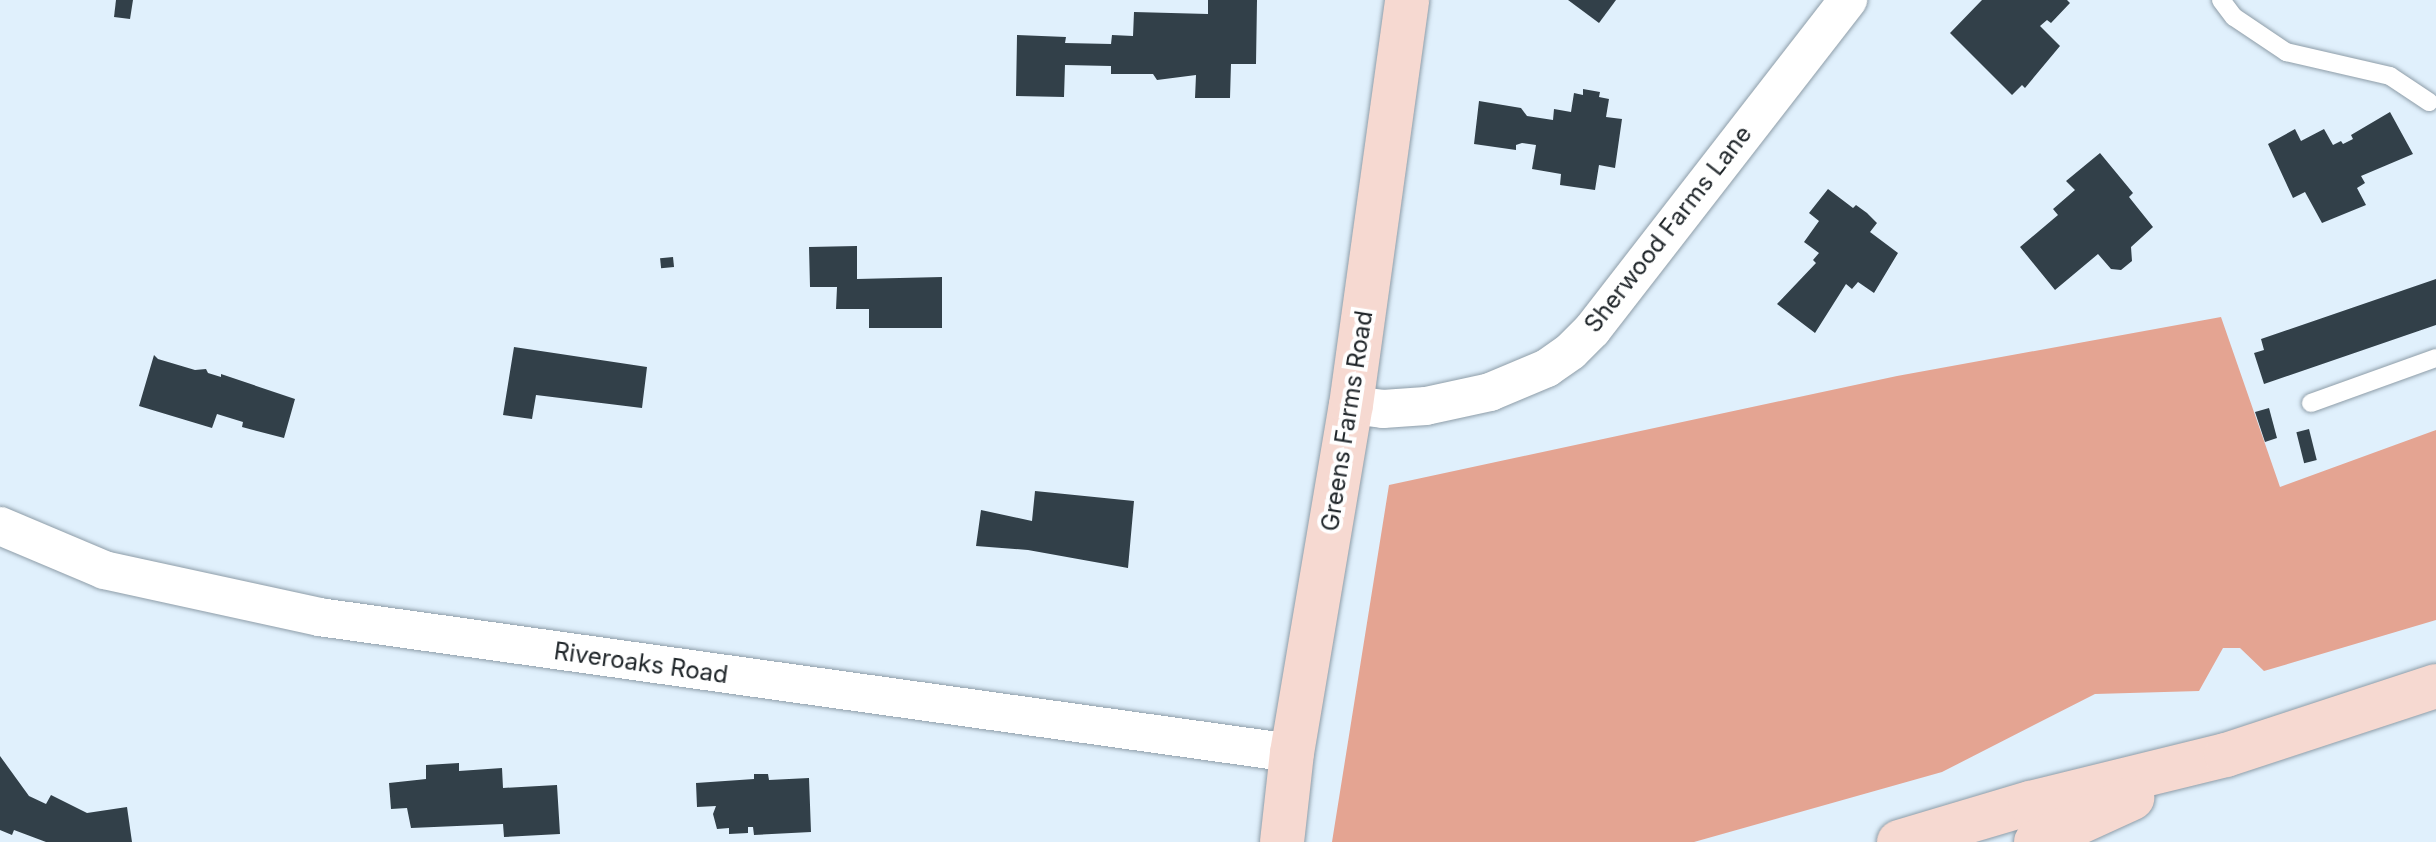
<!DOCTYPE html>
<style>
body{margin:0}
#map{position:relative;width:2436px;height:842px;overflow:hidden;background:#e0f0fc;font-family:Inter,sans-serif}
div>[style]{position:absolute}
.forest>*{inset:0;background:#e4a492}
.building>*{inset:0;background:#324049;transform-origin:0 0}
.roads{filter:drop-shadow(0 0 2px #8e9da8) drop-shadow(0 0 2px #8e9da8)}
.lane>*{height:18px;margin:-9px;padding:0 9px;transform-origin:9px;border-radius:9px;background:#fff}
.street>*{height:38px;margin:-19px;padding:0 19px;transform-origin:19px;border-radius:19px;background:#fff}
.secondary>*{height:44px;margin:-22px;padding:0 22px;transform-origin:22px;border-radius:22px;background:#f6d9d1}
span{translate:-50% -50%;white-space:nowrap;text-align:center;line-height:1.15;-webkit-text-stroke:8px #fff;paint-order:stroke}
.street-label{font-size:24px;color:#20262a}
</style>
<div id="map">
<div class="forest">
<div style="clip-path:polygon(2221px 317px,2280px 487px,2436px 430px,2436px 620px,2264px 671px,2240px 648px,2223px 648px,2199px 691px,2095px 694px,1942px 772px,1694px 842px,1332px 842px,1389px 485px,1897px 376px)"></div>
</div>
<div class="building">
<div style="clip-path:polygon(116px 0,133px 0,130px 19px,114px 17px)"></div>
<div style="clip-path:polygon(1208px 0,1257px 0,1256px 64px,1231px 64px,1230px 98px,1195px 98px,1196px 75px,1157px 80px,1153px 74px,1111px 74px,1111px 66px,1065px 65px,1064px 97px,1016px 96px,1017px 35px,1066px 37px,1065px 43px,1111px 44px,1112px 35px,1133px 36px,1134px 12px,1208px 14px)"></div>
<div style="clip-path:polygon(1568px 0,1616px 0,1599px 23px)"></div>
<div style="clip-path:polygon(1982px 0,2067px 0,2070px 3px,2051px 23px,2047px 20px,2040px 26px,2060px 46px,2025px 88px,2022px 85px,2012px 95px,1950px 33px)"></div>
<div style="clip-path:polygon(1583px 89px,1600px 92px,1599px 97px,1609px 99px,1606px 117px,1622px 119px,1615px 168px,1599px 165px,1595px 190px,1560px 185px,1561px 174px,1532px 169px,1536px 145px,1522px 143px,1516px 145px,1516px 150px,1474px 144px,1479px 101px,1521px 108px,1527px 116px,1553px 120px,1554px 109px,1571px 112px,1574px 93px,1583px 95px)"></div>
<div style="clip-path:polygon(2390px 112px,2413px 154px,2361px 176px,2365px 183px,2357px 188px,2366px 205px,2322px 223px,2305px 192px,2293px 198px,2268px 144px,2295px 129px,2301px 141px,2324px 129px,2333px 145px,2341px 141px,2343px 144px,2353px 139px,2351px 135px)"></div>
<div style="clip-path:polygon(2100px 153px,2133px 193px,2129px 197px,2153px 227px,2131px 247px,2132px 261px,2121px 270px,2111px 269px,2098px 254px,2055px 290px,2020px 247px,2058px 215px,2053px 209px,2075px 190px,2066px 181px)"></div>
<div style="clip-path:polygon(1828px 189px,1853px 208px,1856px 205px,1867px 213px,1877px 223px,1870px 232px,1898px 253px,1874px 293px,1858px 282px,1852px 289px,1846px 284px,1815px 333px,1777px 304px,1816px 263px,1813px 260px,1819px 253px,1804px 242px,1819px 221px,1809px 213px)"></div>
<div style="clip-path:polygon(857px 246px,857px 279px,942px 277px,942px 328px,869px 328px,869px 309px,836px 309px,837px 287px,810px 287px,809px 247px)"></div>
<div style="left:673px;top:257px;width:10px;height:13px;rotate:84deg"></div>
<div style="clip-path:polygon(2436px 279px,2436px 325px,2264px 384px,2254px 353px,2264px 350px,2261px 339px)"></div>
<div style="clip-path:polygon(514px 347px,647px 367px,642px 408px,536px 395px,532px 419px,503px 415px)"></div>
<div style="clip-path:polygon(154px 355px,158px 359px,195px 370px,206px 369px,208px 373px,221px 377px,221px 374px,295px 399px,284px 438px,242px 427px,243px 422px,217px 414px,212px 428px,139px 406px)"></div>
<div style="clip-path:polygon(2269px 408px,2277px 438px,2265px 442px,2255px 412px)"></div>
<div style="left:2309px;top:429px;width:32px;height:13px;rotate:76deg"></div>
<div style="clip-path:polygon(1035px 491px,1134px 501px,1128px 568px,1028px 550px,976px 546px,981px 510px,1032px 521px)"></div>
<div style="clip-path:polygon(0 756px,29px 796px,46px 804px,51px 795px,87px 813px,127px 807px,132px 842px,46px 842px,14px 830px,12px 835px,0 830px)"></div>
<div style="clip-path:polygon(459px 763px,459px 771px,502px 768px,503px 788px,557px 785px,560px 834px,504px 837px,503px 824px,411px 828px,407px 808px,391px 809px,389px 783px,426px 779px,426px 765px)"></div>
<div style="clip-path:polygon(754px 774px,768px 774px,769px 780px,809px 778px,811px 832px,754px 835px,753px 827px,748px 827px,748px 833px,729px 834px,729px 828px,717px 829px,713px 814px,716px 806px,697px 807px,696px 783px,754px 779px)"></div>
</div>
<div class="roads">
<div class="lane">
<div style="left:2221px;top:0;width:21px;rotate:53deg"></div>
<div style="left:2234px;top:17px;width:63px;rotate:33.9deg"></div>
<div style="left:2286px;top:52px;width:107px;rotate:13deg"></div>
<div style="left:2390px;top:76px;width:47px;rotate:33.7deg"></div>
<div style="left:2311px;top:403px;width:133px;rotate:-19.8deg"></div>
</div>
<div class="street">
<div style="left:1351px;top:405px;width:32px;rotate:7deg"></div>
<div style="left:1383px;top:409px;width:43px;rotate:-4deg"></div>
<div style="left:1426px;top:406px;width:66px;rotate:-12.3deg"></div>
<div style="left:1490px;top:392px;width:62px;rotate:-22.8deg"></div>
<div style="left:1547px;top:368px;width:29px;rotate:-35deg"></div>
<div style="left:1571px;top:351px;width:30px;rotate:-45deg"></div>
<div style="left:1592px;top:330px;width:418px;rotate:-52.2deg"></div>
<div style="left:0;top:526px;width:113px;rotate:22.9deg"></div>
<div style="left:104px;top:570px;width:220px;rotate:12.3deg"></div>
<div style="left:319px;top:617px;width:982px;rotate:7.96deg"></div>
</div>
<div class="secondary">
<div style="left:1282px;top:842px;width:90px;rotate:-83.6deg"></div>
<div style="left:1292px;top:753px;width:353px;rotate:-80.4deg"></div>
<div style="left:1351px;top:405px;width:409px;rotate:-82.1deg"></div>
<div style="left:1899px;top:842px;width:137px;rotate:-16.6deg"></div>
<div style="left:2030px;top:803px;width:202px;rotate:-13.8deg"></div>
<div style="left:2226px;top:755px;width:221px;rotate:-18.2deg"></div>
<div style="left:2036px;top:842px;width:106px;rotate:-24.6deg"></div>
</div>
</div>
<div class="street-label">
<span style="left:1668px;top:229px;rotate:-52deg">Sherwood Farms Lane</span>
<span style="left:1347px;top:421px;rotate:-81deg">Greens Farms Road</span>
<span style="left:641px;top:663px;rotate:8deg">Riveroaks Road</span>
</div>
</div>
